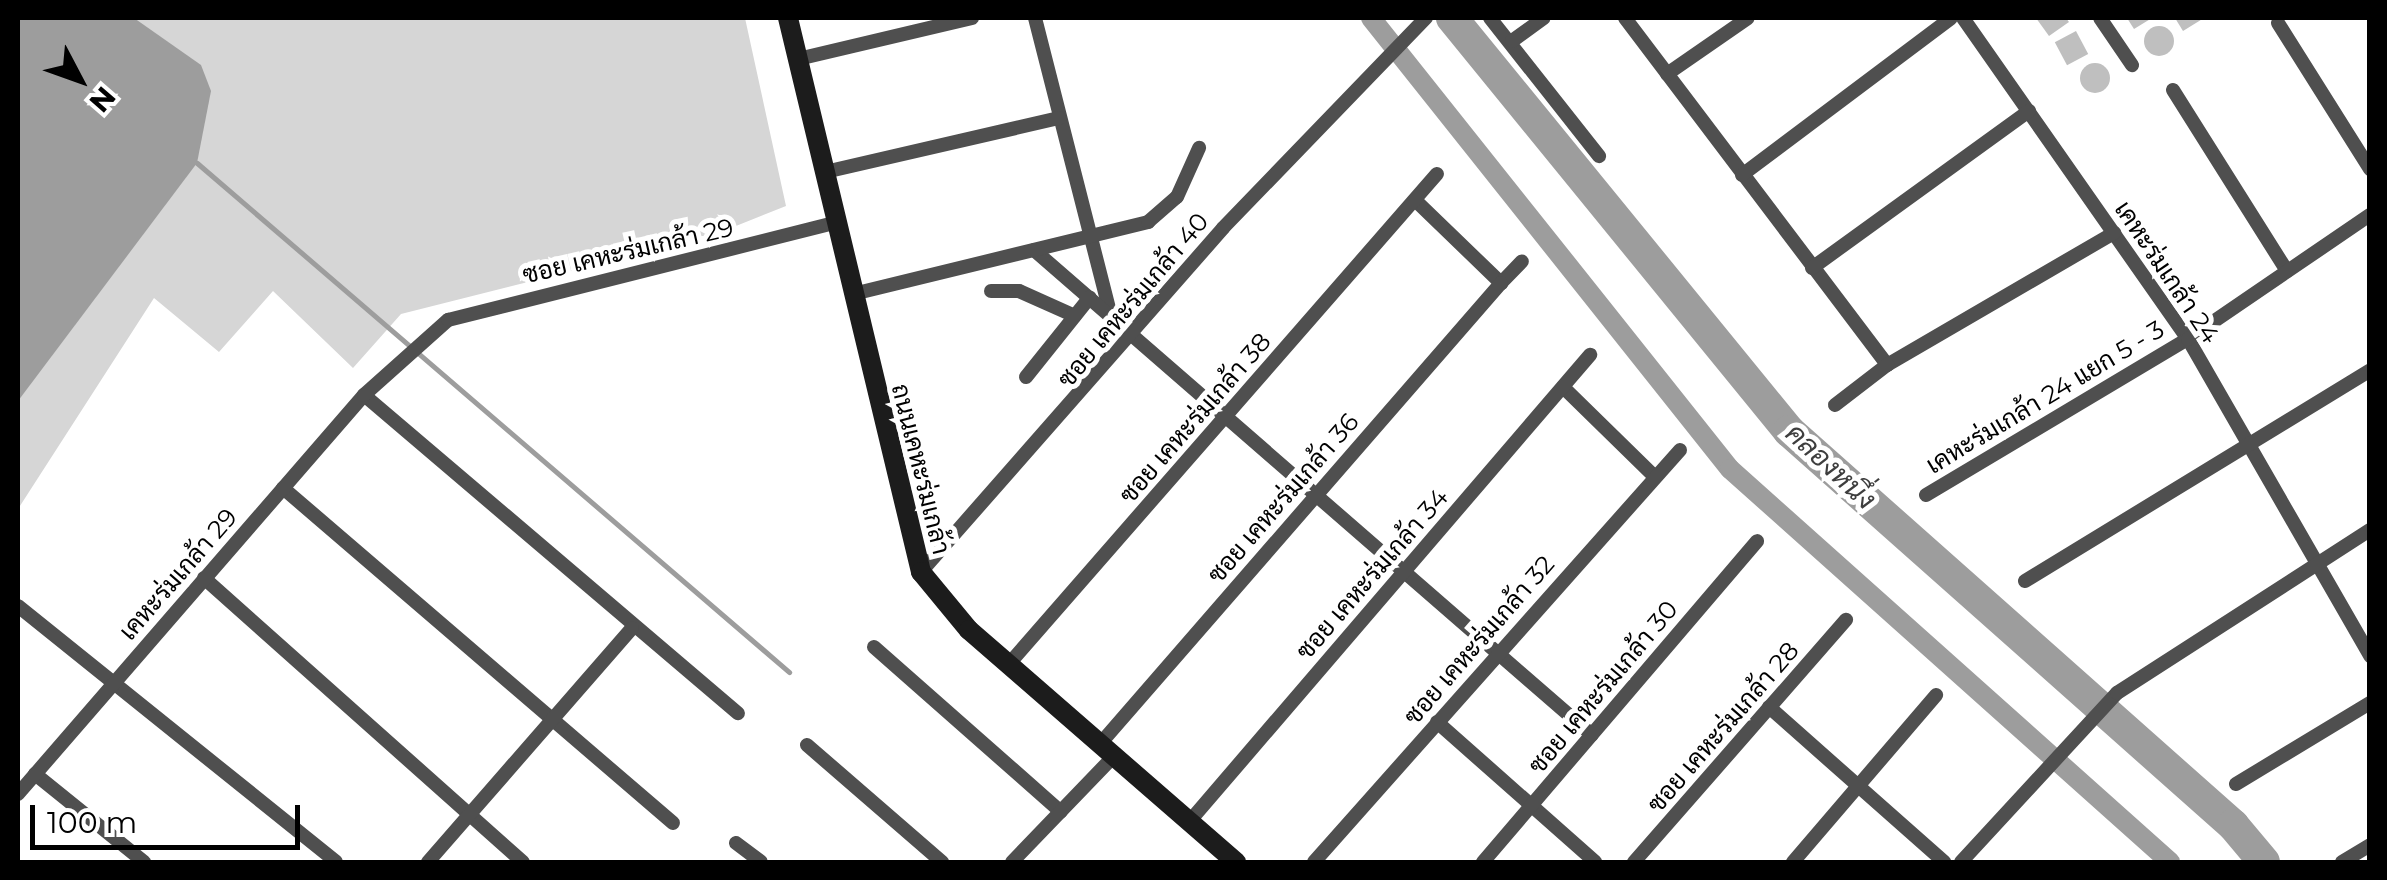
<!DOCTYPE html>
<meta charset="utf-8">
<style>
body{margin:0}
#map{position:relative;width:2387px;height:880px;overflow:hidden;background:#fff;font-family:Montserrat,Sarabun,sans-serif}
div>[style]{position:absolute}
.green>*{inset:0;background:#d6d6d6}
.water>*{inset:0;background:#9d9d9d}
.stream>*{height:5px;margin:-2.5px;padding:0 2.5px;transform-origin:2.5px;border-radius:2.5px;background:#9d9d9d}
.canal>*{height:20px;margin:-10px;padding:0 10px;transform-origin:10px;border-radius:10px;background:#9d9d9d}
.river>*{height:32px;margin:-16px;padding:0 16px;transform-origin:16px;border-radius:16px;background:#9d9d9d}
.building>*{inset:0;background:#bfbfbf;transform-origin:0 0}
.round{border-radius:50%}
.street>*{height:14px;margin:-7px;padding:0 7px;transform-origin:7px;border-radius:7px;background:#4f4f4f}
.secondary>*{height:20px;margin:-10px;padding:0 10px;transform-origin:10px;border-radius:10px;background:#1c1c1c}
span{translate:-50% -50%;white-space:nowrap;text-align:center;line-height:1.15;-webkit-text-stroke:10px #fff;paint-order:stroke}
.street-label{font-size:25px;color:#000}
.water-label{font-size:28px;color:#3e3e3e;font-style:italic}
.frame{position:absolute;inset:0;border:20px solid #000;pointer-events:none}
.north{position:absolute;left:30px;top:30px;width:100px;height:100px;-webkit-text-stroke:8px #fff;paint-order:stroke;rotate:131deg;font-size:28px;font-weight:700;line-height:40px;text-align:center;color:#000}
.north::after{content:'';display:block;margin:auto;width:35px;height:45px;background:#000;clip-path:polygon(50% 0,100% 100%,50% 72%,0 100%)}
.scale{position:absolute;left:30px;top:805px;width:270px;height:45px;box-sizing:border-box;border:5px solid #000;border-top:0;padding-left:12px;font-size:30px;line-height:35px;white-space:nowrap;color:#000;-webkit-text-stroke:8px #fff;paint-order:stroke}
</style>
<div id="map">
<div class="green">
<div style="clip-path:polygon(18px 18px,745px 18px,786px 206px,711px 236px,401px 314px,353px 368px,273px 291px,219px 352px,154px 298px,18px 509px)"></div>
</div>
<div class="water">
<div style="clip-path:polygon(18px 18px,134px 18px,201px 65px,211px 91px,197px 163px,18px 401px)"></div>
</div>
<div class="stream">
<div style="left:197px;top:163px;width:781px;rotate:40.69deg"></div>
</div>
<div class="canal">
<div style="left:1371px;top:18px;width:576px;rotate:51.48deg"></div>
<div style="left:1730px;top:469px;width:590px;rotate:41.77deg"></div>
</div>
<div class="river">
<div style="left:1452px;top:18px;width:533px;rotate:50.79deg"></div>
<div style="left:1789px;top:431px;width:594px;rotate:41.59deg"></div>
<div style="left:2233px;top:825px;width:48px;rotate:50deg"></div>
</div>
<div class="building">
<div style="clip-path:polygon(2036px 18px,2066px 18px,2069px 22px,2049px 36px)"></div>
<div style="clip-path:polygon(2127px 18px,2152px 18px,2134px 29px)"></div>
<div style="clip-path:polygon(2175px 18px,2204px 18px,2183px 31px)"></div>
<div class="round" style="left:2144px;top:26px;width:30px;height:30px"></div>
<div style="left:2076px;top:31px;width:26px;height:24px;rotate:62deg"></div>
<div class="round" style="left:2080px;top:63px;width:30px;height:30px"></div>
</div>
<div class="street">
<div style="left:1035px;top:18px;width:303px;rotate:75.7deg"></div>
<div style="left:1490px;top:18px;width:176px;rotate:51.7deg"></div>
<div style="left:1625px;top:18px;width:435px;rotate:52.9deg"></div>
<div style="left:1963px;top:18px;width:392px;rotate:55deg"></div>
<div style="left:2188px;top:339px;width:366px;rotate:60.1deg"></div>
<div style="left:2100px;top:18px;width:57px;rotate:55.8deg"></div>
<div style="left:2278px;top:23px;width:173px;rotate:57.8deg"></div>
<div style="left:1512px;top:41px;width:39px;rotate:-36deg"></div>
<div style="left:798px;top:59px;width:179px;rotate:-13.3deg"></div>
<div style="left:1667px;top:74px;width:98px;rotate:-34.7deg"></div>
<div style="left:2173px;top:90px;width:214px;rotate:57.8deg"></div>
<div style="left:825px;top:172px;width:240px;rotate:-13deg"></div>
<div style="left:1742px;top:175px;width:261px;rotate:-36.9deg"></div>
<div style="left:1415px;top:200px;width:120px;rotate:44deg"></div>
<div style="left:1501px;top:283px;width:30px;rotate:-46deg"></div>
<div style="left:1034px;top:250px;width:739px;rotate:41deg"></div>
<div style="left:1812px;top:268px;width:268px;rotate:-35.9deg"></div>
<div style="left:991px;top:291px;width:28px"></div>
<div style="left:1019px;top:291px;width:61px;rotate:24.1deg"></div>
<div style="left:853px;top:294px;width:304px;rotate:-13.7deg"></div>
<div style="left:1148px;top:222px;width:38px;rotate:-41deg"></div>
<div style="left:1177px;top:197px;width:54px;rotate:-65.8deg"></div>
<div style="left:1887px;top:365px;width:263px;rotate:-30.2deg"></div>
<div style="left:1026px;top:377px;width:102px;rotate:-51.3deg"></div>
<div style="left:1563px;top:387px;width:127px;rotate:44.4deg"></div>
<div style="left:364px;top:395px;width:491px;rotate:40.4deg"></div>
<div style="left:1835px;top:405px;width:66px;rotate:-37.6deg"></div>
<div style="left:283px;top:488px;width:514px;rotate:40.66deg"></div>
<div style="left:1926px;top:495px;width:305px;rotate:-30.8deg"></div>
<div style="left:2188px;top:339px;width:220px;rotate:-34.3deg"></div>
<div style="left:921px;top:572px;width:458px;rotate:-48.7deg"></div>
<div style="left:1223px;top:228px;width:292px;rotate:-46deg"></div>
<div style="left:204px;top:578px;width:427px;rotate:41.7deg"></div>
<div style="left:2025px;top:581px;width:404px;rotate:-31.4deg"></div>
<div style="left:18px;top:606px;width:408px;rotate:38.8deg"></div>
<div style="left:874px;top:647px;width:249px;rotate:41.4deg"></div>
<div style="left:1008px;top:665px;width:652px;rotate:-48.86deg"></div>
<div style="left:1769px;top:707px;width:234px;rotate:41.5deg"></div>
<div style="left:1437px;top:722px;width:211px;rotate:41.5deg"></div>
<div style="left:1100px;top:744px;width:611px;rotate:-48.98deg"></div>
<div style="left:807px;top:745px;width:179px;rotate:40.9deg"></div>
<div style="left:35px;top:774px;width:140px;rotate:38.9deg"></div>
<div style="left:2236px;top:784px;width:157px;rotate:-31.2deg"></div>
<div style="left:18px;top:794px;width:528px;rotate:-49.07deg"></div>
<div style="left:364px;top:395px;width:113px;rotate:-41.8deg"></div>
<div style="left:448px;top:320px;width:401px;rotate:-14.1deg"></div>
<div style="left:1189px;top:822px;width:616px;rotate:-49.35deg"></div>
<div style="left:736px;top:843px;width:31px;rotate:37deg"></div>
<div style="left:428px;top:862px;width:310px;rotate:-48.9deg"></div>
<div style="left:1012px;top:862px;width:146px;rotate:-46.1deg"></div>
<div style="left:1314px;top:862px;width:551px;rotate:-48.38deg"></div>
<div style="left:1483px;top:862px;width:422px;rotate:-49.5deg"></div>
<div style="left:1634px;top:862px;width:322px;rotate:-48.8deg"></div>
<div style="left:1793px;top:862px;width:220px;rotate:-49.4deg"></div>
<div style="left:1961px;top:862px;width:230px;rotate:-47.3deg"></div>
<div style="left:2117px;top:693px;width:301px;rotate:-32.8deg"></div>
<div style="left:2342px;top:862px;width:33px;rotate:-31deg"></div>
</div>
<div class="secondary">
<div style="left:788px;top:18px;width:570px;rotate:76.5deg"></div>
<div style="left:921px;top:572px;width:75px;rotate:50.4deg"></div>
<div style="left:969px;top:630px;width:354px;rotate:41deg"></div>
</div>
<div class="street-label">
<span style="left:628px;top:251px;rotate:-13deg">ซอย เคหะร่มเกล้า 29</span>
<span style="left:2167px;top:272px;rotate:56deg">เคหะร่มเกล้า 24</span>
<span style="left:1133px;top:300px;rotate:-50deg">ซอย เคหะร่มเกล้า 40</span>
<span style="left:2045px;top:397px;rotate:-31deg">เคหะร่มเกล้า 24 แยก 5 - 3</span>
<span style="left:1195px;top:418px;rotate:-49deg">ซอย เคหะร่มเกล้า 38</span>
<span style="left:921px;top:469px;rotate:76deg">ถนนเคหะร่มเกล้า</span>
<span style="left:1283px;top:498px;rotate:-49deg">ซอย เคหะร่มเกล้า 36</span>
<span style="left:178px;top:574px;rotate:-49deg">เคหะร่มเกล้า 29</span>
<span style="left:1372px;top:574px;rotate:-49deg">ซอย เคหะร่มเกล้า 34</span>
<span style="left:1479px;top:640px;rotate:-49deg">ซอย เคหะร่มเกล้า 32</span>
<span style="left:1603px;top:687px;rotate:-50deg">ซอย เคหะร่มเกล้า 30</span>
<span style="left:1723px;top:727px;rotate:-49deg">ซอย เคหะร่มเกล้า 28</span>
</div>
<div class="water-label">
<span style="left:1831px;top:466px;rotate:43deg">คลองหนึ่ง</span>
</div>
<div class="frame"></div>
<div class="north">N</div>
<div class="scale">100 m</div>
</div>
